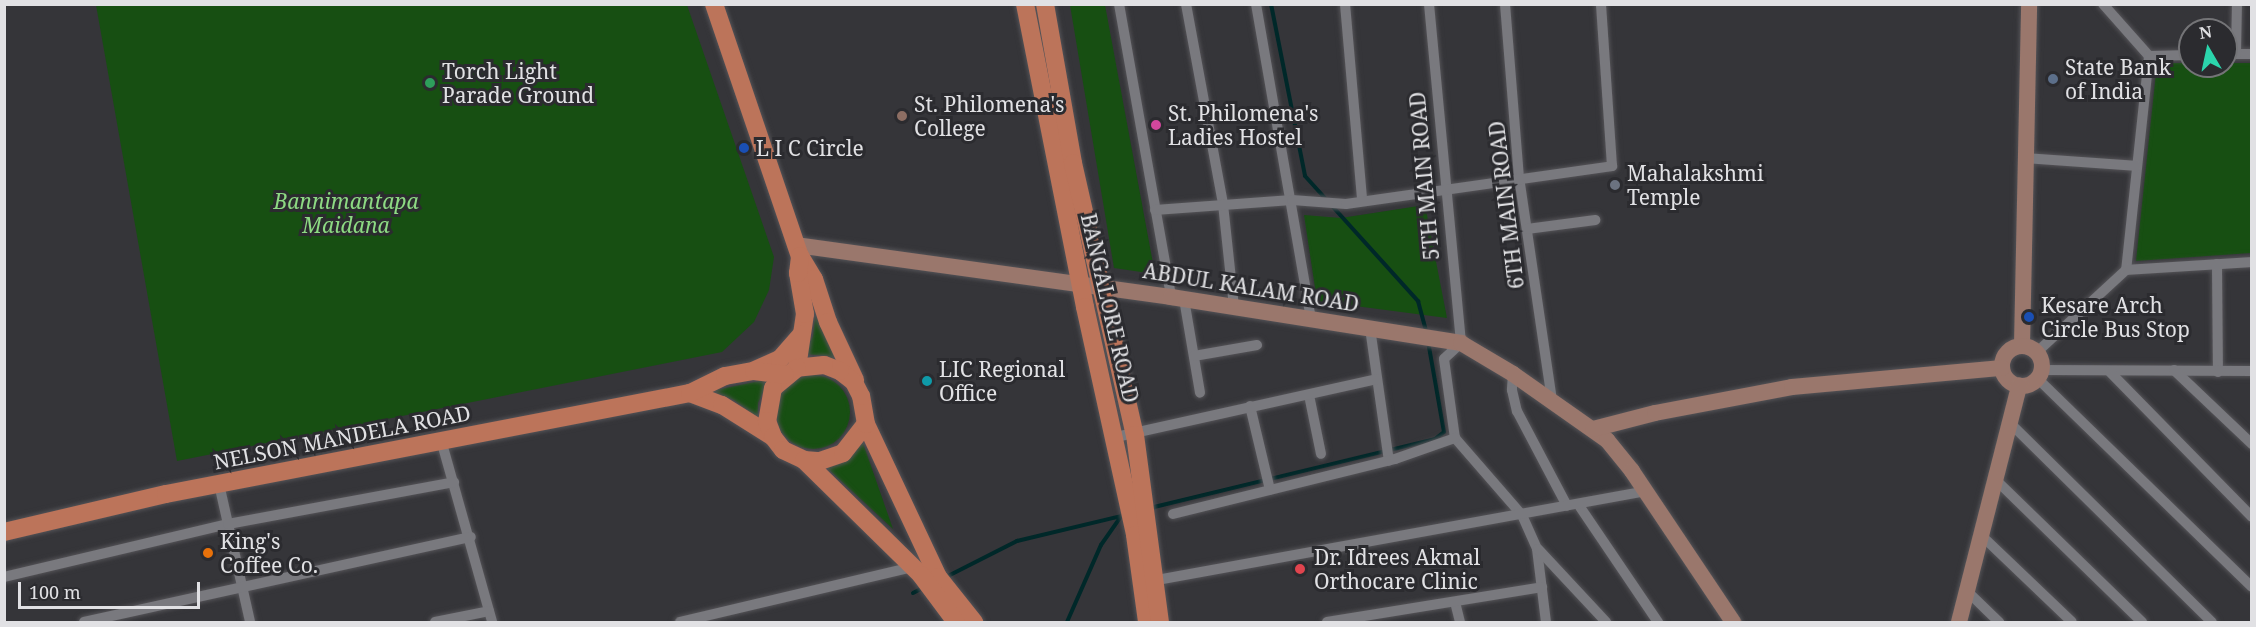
<!DOCTYPE html>
<style>
body{margin:0}
#map{position:relative;width:2256px;height:627px;overflow:hidden;background:#353539;font-family:"Noto Serif",serif}
div>[style]{position:absolute}
.green>*{inset:0;background:#174f12}
.round{border-radius:50%}
.stream>*{height:4px;margin:-2px;padding:0 2px;transform-origin:2px;border-radius:2px;background:#002829}
.roads{filter:drop-shadow(0 0 2px #545357) drop-shadow(0 0 2px #545357)}
.street>*{height:10px;margin:-5px;padding:0 5px;transform-origin:5px;border-radius:5px;background:#79797e}
.secondary>*{height:16px;margin:-8px;padding:0 8px;transform-origin:8px;border-radius:8px;background:#9a776c}
.secondary>.ring{margin:-8px;padding:0;box-sizing:content-box;background:none;border:16px solid #9a776c;border-radius:50%}
.primary>*{height:18px;margin:-9px;padding:0 9px;transform-origin:9px;border-radius:9px;background:#bc745a}
.dots>*{width:16px;height:16px;translate:-50% -50%;box-sizing:border-box;border:3px solid #2b2b2f;border-radius:50%}
span{translate:-50% -50%;white-space:nowrap;text-align:center;line-height:1.15;-webkit-text-stroke:6px #2b2b2f;paint-order:stroke}
.poi-label{font-size:21px;color:#e1e1e4}
.left{translate:0 -50%;text-align:left}
.street-label{font-size:21px;color:#e1e1e4}
.park-label{font-size:21px;color:#8dda83;font-style:italic}
.frame{position:absolute;inset:0;border:6px solid #e1e1e4;pointer-events:none}
.north{position:absolute;left:2178px;top:18px;width:60px;height:60px;box-sizing:border-box;background:#2b2b2f;border:2px solid #747477;border-radius:50%;rotate:351deg;font-size:16px;font-weight:700;line-height:24px;text-align:center;color:#e1e1e4}
.north::after{content:'';display:block;margin:auto;width:21px;height:27px;background:#2bd5ac;clip-path:polygon(50% 0,100% 100%,50% 72%,0 100%)}
.scale{position:absolute;left:18px;top:582px;width:182px;height:27px;box-sizing:border-box;border:3px solid #e1e1e4;border-top:0;padding-left:8px;font-size:18px;line-height:21px;white-space:nowrap;color:#e1e1e4;-webkit-text-stroke:4px #2b2b2f;paint-order:stroke}
</style>
<div id="map">
<div class="green">
<div style="clip-path:polygon(96px 5px,687px 5px,774px 257px,769px 290px,754px 322px,722px 352px,177px 461px)"></div>
<div style="clip-path:polygon(1070px 5px,1105px 5px,1155px 274px,1114px 268px)"></div>
<div style="clip-path:polygon(2157px 63px,2251px 63px,2251px 253px,2136px 261px)"></div>
<div style="clip-path:polygon(1425px 205px,1447px 318px,1317px 301px,1304px 215px,1341px 218px)"></div>
<div style="clip-path:polygon(815px 315px,828px 339px,839px 363px,828px 356px,804px 354px,813px 336px)"></div>
<div class="round" style="left:776px;top:375px;width:74px;height:74px"></div>
<div style="clip-path:polygon(769px 379px,758px 403px,758px 418px,734px 400px,711px 391px)"></div>
<div style="clip-path:polygon(863px 443px,893px 529px,825px 466px,841px 462px)"></div>
</div>
<div class="stream">
<div style="left:1271px;top:4px;width:175px;rotate:78.8deg"></div>
<div style="left:1305px;top:176px;width:169px;rotate:47.9deg"></div>
<div style="left:1418px;top:301px;width:34px;rotate:75deg"></div>
<div style="left:1150px;top:508px;width:293px;rotate:-13.6deg"></div>
<div style="left:1435px;top:439px;width:11px;rotate:-38deg"></div>
<div style="left:1444px;top:432px;width:92px;rotate:-100deg"></div>
<div style="left:946px;top:577px;width:80px;rotate:-26.9deg"></div>
<div style="left:1017px;top:541px;width:111px;rotate:-13.5deg"></div>
<div style="left:913px;top:593px;width:11px;rotate:-27deg"></div>
<div style="left:1067px;top:622px;width:84px;rotate:-66.2deg"></div>
<div style="left:1101px;top:545px;width:37px;rotate:-55deg"></div>
</div>
<div class="roads">
<div class="street">
<div style="left:1119px;top:4px;width:298px;rotate:79.9deg"></div>
<div style="left:1186px;top:4px;width:203px;rotate:79.5deg"></div>
<div style="left:1223px;top:204px;width:104px;rotate:83.9deg"></div>
<div style="left:1256px;top:4px;width:320px;rotate:80.1deg"></div>
<div style="left:1345px;top:4px;width:197px;rotate:85deg"></div>
<div style="left:1429px;top:4px;width:341px;rotate:84.6deg"></div>
<div style="left:1461px;top:343px;width:23px;rotate:137deg"></div>
<div style="left:1444px;top:359px;width:80px;rotate:82.1deg"></div>
<div style="left:1455px;top:438px;width:102px;rotate:49deg"></div>
<div style="left:1522px;top:515px;width:37px;rotate:66deg"></div>
<div style="left:1537px;top:549px;width:74px;rotate:83deg"></div>
<div style="left:1505px;top:4px;width:174px;rotate:85.4deg"></div>
<div style="left:1519px;top:177px;width:226px;rotate:81.6deg"></div>
<div style="left:2103px;top:4px;width:69px;rotate:48.5deg"></div>
<div style="left:2149px;top:56px;width:215px;rotate:96.1deg"></div>
<div style="left:2226px;top:54px;width:26px"></div>
<div style="left:2236px;top:54px;width:50px;rotate:-88.9deg"></div>
<div style="left:2149px;top:56px;width:41px;rotate:-1.4deg"></div>
<div style="left:2026px;top:158px;width:111px;rotate:4.1deg"></div>
<div style="left:1155px;top:210px;width:137px;rotate:-4.2deg"></div>
<div style="left:1292px;top:200px;width:54px;rotate:4.2deg"></div>
<div style="left:1346px;top:204px;width:269px;rotate:-8.1deg"></div>
<div style="left:1612px;top:166px;width:162px;rotate:-93.9deg"></div>
<div style="left:1527px;top:229px;width:69px;rotate:-7.5deg"></div>
<div style="left:2217px;top:264px;width:108px;rotate:89.5deg"></div>
<div style="left:1184px;top:299px;width:95px;rotate:80.3deg"></div>
<div style="left:1370px;top:328px;width:134px;rotate:81.9deg"></div>
<div style="left:2037px;top:352px;width:121px;rotate:-42.7deg"></div>
<div style="left:2126px;top:270px;width:126px;rotate:-3.6deg"></div>
<div style="left:1194px;top:356px;width:64px;rotate:-9.9deg"></div>
<div style="left:2042px;top:370px;width:210px;rotate:0.3deg"></div>
<div style="left:2174px;top:370px;width:108px;rotate:43.5deg"></div>
<div style="left:2110px;top:372px;width:203px;rotate:45.6deg"></div>
<div style="left:1513px;top:374px;width:16px;rotate:94deg"></div>
<div style="left:1512px;top:390px;width:22px;rotate:77deg"></div>
<div style="left:1517px;top:411px;width:107px;rotate:62.2deg"></div>
<div style="left:2038px;top:379px;width:298px;rotate:44.2deg"></div>
<div style="left:1309px;top:395px;width:60px;rotate:78.5deg"></div>
<div style="left:1250px;top:406px;width:86px;rotate:76.6deg"></div>
<div style="left:2011px;top:424px;width:282px;rotate:44.6deg"></div>
<div style="left:1116px;top:437px;width:267px;rotate:-12.5deg"></div>
<div style="left:441px;top:440px;width:189px;rotate:74.3deg"></div>
<div style="left:1998px;top:482px;width:201px;rotate:44.2deg"></div>
<div style="left:219px;top:484px;width:141px;rotate:77.3deg"></div>
<div style="left:1578px;top:504px;width:143px;rotate:55.9deg"></div>
<div style="left:1173px;top:514px;width:229px;rotate:-13.9deg"></div>
<div style="left:1395px;top:459px;width:64px;rotate:-19.3deg"></div>
<div style="left:1982px;top:536px;width:124px;rotate:43.7deg"></div>
<div style="left:1538px;top:549px;width:100px;rotate:47deg"></div>
<div style="left:4px;top:577px;width:230px;rotate:-13.3deg"></div>
<div style="left:228px;top:524px;width:230px;rotate:-10.5deg"></div>
<div style="left:1157px;top:580px;width:497px;rotate:-10.3deg"></div>
<div style="left:1967px;top:591px;width:45px;rotate:44.1deg"></div>
<div style="left:1455px;top:602px;width:21px;rotate:76deg"></div>
<div style="left:84px;top:622px;width:396px;rotate:-12.4deg"></div>
<div style="left:435px;top:622px;width:55px;rotate:-11.5deg"></div>
<div style="left:680px;top:622px;width:239px;rotate:-13.3deg"></div>
<div style="left:1327px;top:622px;width:218px;rotate:-9.2deg"></div>
</div>
<div class="secondary">
<div style="left:796px;top:245px;width:379px;rotate:7.9deg"></div>
<div style="left:1171px;top:297px;width:294px;rotate:9deg"></div>
<div style="left:1461px;top:343px;width:61px;rotate:30.8deg"></div>
<div style="left:1513px;top:374px;width:115px;rotate:35.1deg"></div>
<div style="left:1607px;top:440px;width:40px;rotate:51deg"></div>
<div style="left:1632px;top:471px;width:182px;rotate:56.2deg"></div>
<div style="left:2022px;top:345px;width:341px;rotate:-88.8deg"></div>
<div class="ring" style="left:2002px;top:346px;width:24px;height:24px"></div>
<div style="left:1593px;top:429px;width:64px;rotate:-14.5deg"></div>
<div style="left:1655px;top:413px;width:139px;rotate:-10.7deg"></div>
<div style="left:1792px;top:387px;width:211px;rotate:-5.2deg"></div>
<div style="left:1959px;top:622px;width:244px;rotate:-75.7deg"></div>
</div>
<div class="primary">
<div style="left:714px;top:4px;width:266px;rotate:71.2deg"></div>
<div style="left:800px;top:256px;width:27px;rotate:59deg"></div>
<div style="left:814px;top:279px;width:45px;rotate:72deg"></div>
<div style="left:828px;top:322px;width:64px;rotate:65deg"></div>
<div style="left:1025px;top:4px;width:309px;rotate:78.8deg"></div>
<div style="left:1085px;top:307px;width:233px;rotate:77.6deg"></div>
<div style="left:1135px;top:535px;width:88px;rotate:82.1deg"></div>
<div style="left:1045px;top:4px;width:161px;rotate:80deg"></div>
<div style="left:1073px;top:163px;width:279px;rotate:77.2deg"></div>
<div style="left:1135px;top:435px;width:189px;rotate:82.4deg"></div>
<div style="left:797px;top:368px;width:55px;rotate:-81.6deg"></div>
<div style="left:805px;top:314px;width:42px;rotate:-99.7deg"></div>
<div style="left:798px;top:273px;width:17px;rotate:-83deg"></div>
<div style="left:755px;top:370px;width:27px;rotate:-24deg"></div>
<div style="left:780px;top:359px;width:32px;rotate:-49deg"></div>
<div style="left:690px;top:393px;width:34px;rotate:21deg"></div>
<div style="left:722px;top:405px;width:60px;rotate:32.1deg"></div>
<div style="left:866px;top:424px;width:169px;rotate:64.8deg"></div>
<div style="left:938px;top:577px;width:58px;rotate:51.3deg"></div>
<div style="left:804px;top:460px;width:16px;rotate:4deg"></div>
<div style="left:820px;top:461px;width:24px;rotate:-19deg"></div>
<div style="left:843px;top:453px;width:37px;rotate:-52deg"></div>
<div style="left:866px;top:424px;width:28px;rotate:-100deg"></div>
<div style="left:861px;top:396px;width:16px;rotate:-117deg"></div>
<div style="left:854px;top:382px;width:18px;rotate:-142deg"></div>
<div style="left:840px;top:371px;width:17px;rotate:-159deg"></div>
<div style="left:824px;top:365px;width:27px;rotate:174deg"></div>
<div style="left:797px;top:368px;width:31px;rotate:140deg"></div>
<div style="left:773px;top:388px;width:34px;rotate:100deg"></div>
<div style="left:767px;top:421px;width:17px;rotate:69deg"></div>
<div style="left:773px;top:437px;width:16px;rotate:52deg"></div>
<div style="left:783px;top:450px;width:23px;rotate:25deg"></div>
<div style="left:804px;top:460px;width:164px;rotate:44.5deg"></div>
<div style="left:921px;top:575px;width:59px;rotate:53.3deg"></div>
<div style="left:4px;top:532px;width:166px;rotate:-13.2deg"></div>
<div style="left:166px;top:494px;width:534px;rotate:-10.91deg"></div>
<div style="left:690px;top:393px;width:39px;rotate:-26deg"></div>
<div style="left:725px;top:376px;width:29px;rotate:-10deg"></div>
<div style="left:754px;top:371px;width:31px;rotate:7deg"></div>
</div>
</div>
<div class="dots">
<div style="left:2053px;top:79px;background:#5c6f8a"></div>
<div style="left:430px;top:83px;background:#2e9e5b"></div>
<div style="left:902px;top:116px;background:#8d6e63"></div>
<div style="left:1156px;top:125px;background:#d1479c"></div>
<div style="left:744px;top:148px;background:#1a4fb4"></div>
<div style="left:1615px;top:185px;background:#6b7280"></div>
<div style="left:2029px;top:317px;background:#1a4fb4"></div>
<div style="left:927px;top:381px;background:#0f9aa8"></div>
<div style="left:208px;top:553px;background:#e8710a"></div>
<div style="left:1300px;top:569px;background:#e0444e"></div>
</div>
<div class="poi-label">
<span class="left" style="left:2065px;top:79px">State Bank<br>of India</span>
<span class="left" style="left:442px;top:83px">Torch Light<br>Parade Ground</span>
<span class="left" style="left:914px;top:116px">St. Philomena's<br>College</span>
<span class="left" style="left:1168px;top:125px">St. Philomena's<br>Ladies Hostel</span>
<span class="left" style="left:756px;top:148px">L I C Circle</span>
<span class="left" style="left:1627px;top:185px">Mahalakshmi<br>Temple</span>
<span class="left" style="left:2041px;top:317px">Kesare Arch<br>Circle Bus Stop</span>
<span class="left" style="left:939px;top:381px">LIC Regional<br>Office</span>
<span class="left" style="left:220px;top:553px">King's<br>Coffee Co.</span>
<span class="left" style="left:1314px;top:569px">Dr. Idrees Akmal<br>Orthocare Clinic</span>
</div>
<div class="street-label">
<span style="left:1424px;top:176px;rotate:-95deg">5TH MAIN ROAD</span>
<span style="left:1506px;top:205px;rotate:-97deg">6TH MAIN ROAD</span>
<span style="left:1251px;top:287px;rotate:9deg">ABDUL KALAM ROAD</span>
<span style="left:1110px;top:308px;rotate:77deg">BANGALORE ROAD</span>
<span style="left:342px;top:437px;rotate:-11deg">NELSON MANDELA ROAD</span>
</div>
<div class="park-label">
<span style="left:346px;top:213px">Bannimantapa<br>Maidana</span>
</div>
<div class="frame"></div>
<div class="north">N</div>
<div class="scale">100 m</div>
</div>
